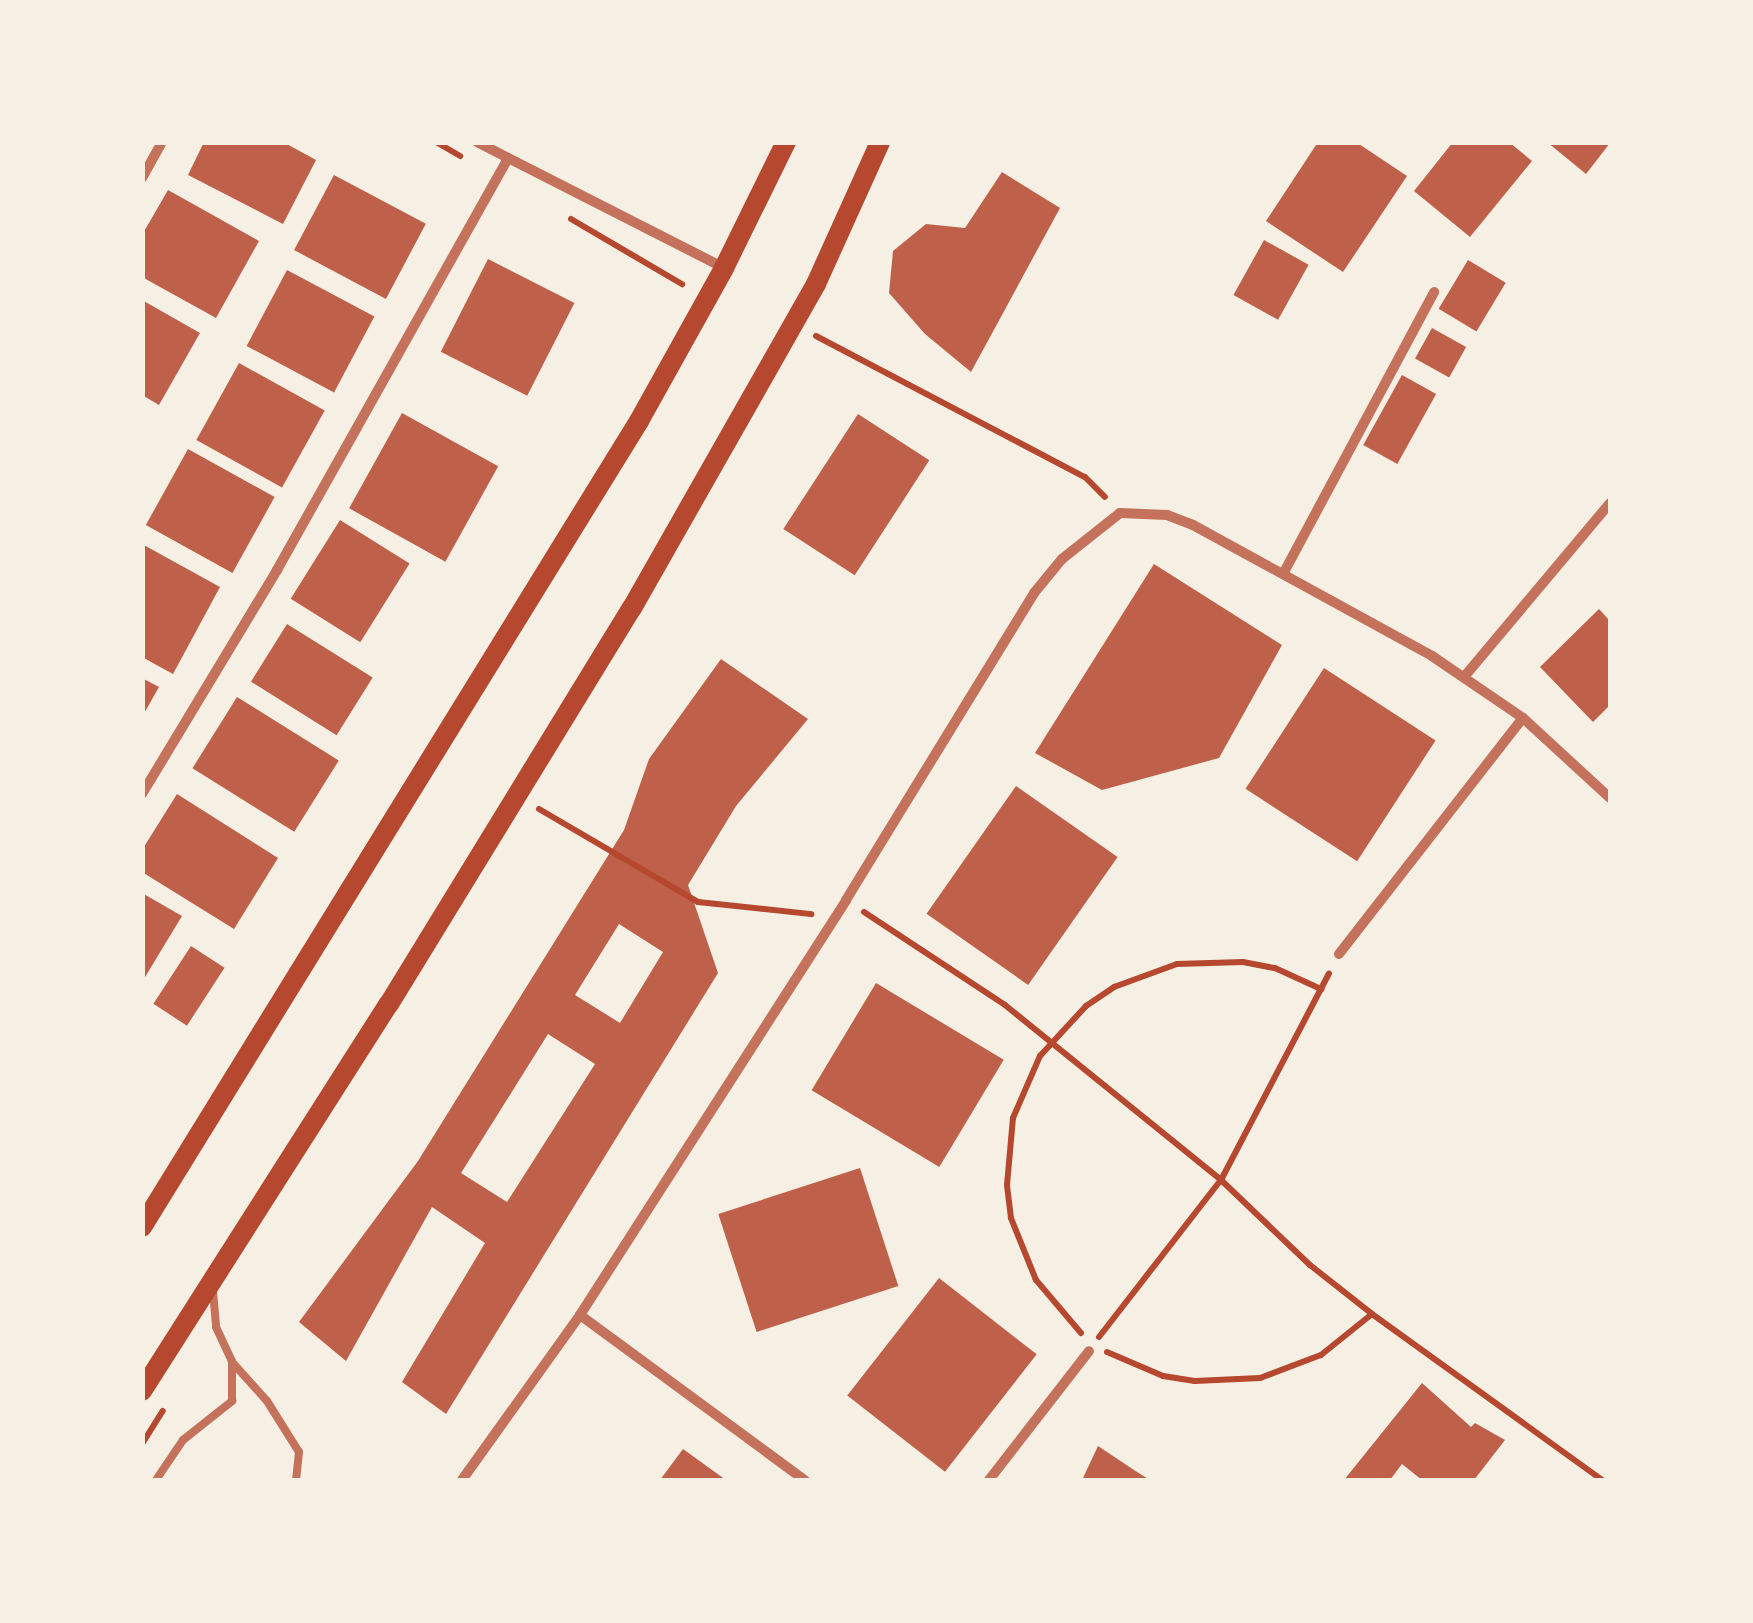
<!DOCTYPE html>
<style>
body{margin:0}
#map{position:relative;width:1753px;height:1623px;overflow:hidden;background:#f6efe4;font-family:"Titillium Web",sans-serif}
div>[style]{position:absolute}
.building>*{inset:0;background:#bf614a;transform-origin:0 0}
.path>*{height:6px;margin:-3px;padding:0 3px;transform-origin:3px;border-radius:3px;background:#b5482f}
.service>*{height:8px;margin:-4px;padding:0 4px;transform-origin:4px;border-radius:4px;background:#c5725c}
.minor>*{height:10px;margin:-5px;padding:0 5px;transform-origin:5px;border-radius:5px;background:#c5725c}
.secondary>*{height:20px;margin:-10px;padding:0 10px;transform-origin:10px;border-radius:10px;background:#b5482f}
span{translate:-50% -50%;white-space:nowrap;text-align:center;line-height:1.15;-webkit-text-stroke:10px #f6efe4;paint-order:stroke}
.frame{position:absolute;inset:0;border:145px solid #f6efe4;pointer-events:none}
</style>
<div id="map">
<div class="building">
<div style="clip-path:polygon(204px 142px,283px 142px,316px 160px,283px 224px,188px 175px)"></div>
<div style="clip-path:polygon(1318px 142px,1356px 142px,1407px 176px,1343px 272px,1266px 221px)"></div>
<div style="clip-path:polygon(1453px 142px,1509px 142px,1532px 161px,1470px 237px,1414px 191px)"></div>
<div style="clip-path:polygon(1547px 142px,1610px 142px,1610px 143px,1586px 174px)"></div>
<div style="clip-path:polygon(1002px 172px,1060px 208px,971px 372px,925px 334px,889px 293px,893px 251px,926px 224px,965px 228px)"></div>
<div style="left:334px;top:175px;width:104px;height:85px;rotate:28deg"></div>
<div style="clip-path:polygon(168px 190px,259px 241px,216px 318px,142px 277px,142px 235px)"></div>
<div style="left:1264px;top:240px;width:51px;height:63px;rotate:29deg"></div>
<div style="left:488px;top:259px;width:97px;height:104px;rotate:27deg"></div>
<div style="left:1468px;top:260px;width:44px;height:57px;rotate:31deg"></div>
<div style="left:287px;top:270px;width:99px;height:86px;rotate:28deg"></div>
<div style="clip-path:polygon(142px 300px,200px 333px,159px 405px,142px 395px)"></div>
<div style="left:1432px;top:328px;width:39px;height:35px;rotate:29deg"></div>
<div style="left:239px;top:363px;width:98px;height:88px;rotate:29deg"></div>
<div style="left:1402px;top:375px;width:39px;height:80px;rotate:29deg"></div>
<div style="left:402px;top:413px;width:110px;height:109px;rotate:29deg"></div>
<div style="left:858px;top:414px;width:85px;height:137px;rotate:33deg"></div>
<div style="left:188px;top:449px;width:99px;height:87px;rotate:29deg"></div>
<div style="left:340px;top:520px;width:82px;height:93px;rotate:32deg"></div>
<div style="clip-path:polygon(142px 544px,220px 587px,173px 674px,142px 657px)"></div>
<div style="clip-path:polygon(1154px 564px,1282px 645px,1219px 758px,1102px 790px,1035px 753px)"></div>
<div style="clip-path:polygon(1599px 609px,1610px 621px,1610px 705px,1593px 722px,1540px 667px)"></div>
<div style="left:287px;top:624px;width:101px;height:68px;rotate:32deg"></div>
<div style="clip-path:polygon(evenodd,721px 659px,808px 719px,736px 806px,688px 885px,718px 973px,446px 1414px,402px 1382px,485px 1243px,432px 1207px,346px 1361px,299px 1322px,418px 1161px,624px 830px,649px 759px,721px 659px,619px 924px,663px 952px,620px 1023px,575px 995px,619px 924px,721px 659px,548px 1034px,595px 1064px,507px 1202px,461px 1173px,548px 1034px)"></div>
<div style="left:1324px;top:668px;width:133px;height:144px;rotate:33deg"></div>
<div style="clip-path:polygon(142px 678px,159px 687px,142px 717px)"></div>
<div style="left:237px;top:697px;width:120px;height:84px;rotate:32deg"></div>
<div style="left:1016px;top:786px;width:124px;height:156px;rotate:35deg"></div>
<div style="clip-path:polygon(177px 794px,278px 858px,234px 929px,142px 872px,142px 850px)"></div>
<div style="clip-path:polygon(142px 893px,182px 916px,142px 982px)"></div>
<div style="left:191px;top:946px;width:40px;height:69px;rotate:33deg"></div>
<div style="left:876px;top:983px;width:149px;height:125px;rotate:31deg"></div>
<div style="left:860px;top:1168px;width:124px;height:149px;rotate:72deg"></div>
<div style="left:939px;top:1278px;width:124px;height:149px;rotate:38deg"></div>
<div style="clip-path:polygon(1422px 1383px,1471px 1427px,1475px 1423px,1505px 1440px,1474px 1480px,1422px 1480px,1402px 1464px,1390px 1480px,1344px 1480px)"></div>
<div style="clip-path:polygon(1098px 1446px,1137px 1472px,1150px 1480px,1083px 1478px)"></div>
<div style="clip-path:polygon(683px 1449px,726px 1480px,660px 1480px)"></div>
</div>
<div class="path">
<div style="left:436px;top:142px;width:28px;rotate:30deg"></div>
<div style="left:571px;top:219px;width:129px;rotate:30.4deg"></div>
<div style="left:816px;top:336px;width:304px;rotate:27.7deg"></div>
<div style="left:1085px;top:477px;width:28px;rotate:45deg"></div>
<div style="left:539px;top:809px;width:184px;rotate:30.3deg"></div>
<div style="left:698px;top:902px;width:114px;rotate:6.1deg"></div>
<div style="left:864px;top:912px;width:169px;rotate:33.4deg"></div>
<div style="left:1005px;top:1005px;width:278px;rotate:39deg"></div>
<div style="left:1221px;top:1180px;width:123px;rotate:43.7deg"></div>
<div style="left:1310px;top:1265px;width:79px;rotate:38.3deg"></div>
<div style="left:1372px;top:1314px;width:284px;rotate:35.8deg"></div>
<div style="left:1081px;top:1333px;width:70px;rotate:-130.3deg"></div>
<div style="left:1036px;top:1280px;width:67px;rotate:-112deg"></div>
<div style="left:1011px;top:1218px;width:33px;rotate:-97deg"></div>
<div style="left:1007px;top:1185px;width:67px;rotate:-84.9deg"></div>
<div style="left:1013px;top:1118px;width:68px;rotate:-66.5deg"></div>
<div style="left:1040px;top:1056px;width:68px;rotate:-47.4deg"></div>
<div style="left:1086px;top:1006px;width:34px;rotate:-34deg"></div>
<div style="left:1114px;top:987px;width:67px;rotate:-20.1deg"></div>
<div style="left:1177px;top:964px;width:66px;rotate:-1.7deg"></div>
<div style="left:1243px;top:962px;width:33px;rotate:11deg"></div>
<div style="left:1275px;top:968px;width:51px;rotate:24.5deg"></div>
<div style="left:1099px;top:1337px;width:199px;rotate:-52.2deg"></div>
<div style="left:1221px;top:1180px;width:233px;rotate:-62.4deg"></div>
<div style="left:1107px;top:1352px;width:61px;rotate:23.2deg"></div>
<div style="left:1163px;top:1376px;width:32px;rotate:9deg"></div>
<div style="left:1195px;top:1381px;width:65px;rotate:-2.6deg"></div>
<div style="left:1260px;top:1378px;width:65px;rotate:-20.7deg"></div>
<div style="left:1321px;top:1355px;width:65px;rotate:-38.8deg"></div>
<div style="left:142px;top:1444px;width:39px;rotate:-58deg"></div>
</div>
<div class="service">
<div style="left:213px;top:1291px;width:36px;rotate:85deg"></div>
<div style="left:216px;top:1327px;width:38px;rotate:65deg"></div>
<div style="left:232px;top:1362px;width:52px;rotate:48.1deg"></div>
<div style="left:267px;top:1401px;width:60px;rotate:57.9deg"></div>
<div style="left:299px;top:1452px;width:28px;rotate:96deg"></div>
<div style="left:156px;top:1480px;width:48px;rotate:-56deg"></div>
<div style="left:183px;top:1440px;width:63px;rotate:-38.5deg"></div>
<div style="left:232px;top:1401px;width:39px;rotate:-90deg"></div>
</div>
<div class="minor">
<div style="left:477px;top:142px;width:277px;rotate:27deg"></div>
<div style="left:142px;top:178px;width:41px;rotate:-60.9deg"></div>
<div style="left:1283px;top:574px;width:320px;rotate:-61.8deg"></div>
<div style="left:1464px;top:677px;width:227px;rotate:-50deg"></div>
<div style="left:142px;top:794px;width:262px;rotate:-58.9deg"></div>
<div style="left:277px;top:570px;width:472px;rotate:-60.7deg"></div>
<div style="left:1339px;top:954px;width:299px;rotate:-52.1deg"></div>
<div style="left:580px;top:1315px;width:279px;rotate:36.3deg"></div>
<div style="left:462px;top:1480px;width:203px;rotate:-54.4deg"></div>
<div style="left:580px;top:1315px;width:493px;rotate:-57.3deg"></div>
<div style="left:846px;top:900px;width:360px;rotate:-58.5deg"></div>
<div style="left:1034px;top:593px;width:44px;rotate:-50.5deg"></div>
<div style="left:1062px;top:559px;width:74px;rotate:-38.4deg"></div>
<div style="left:1120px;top:513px;width:47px;rotate:2.4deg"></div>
<div style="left:1167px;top:515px;width:28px;rotate:21deg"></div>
<div style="left:1193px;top:525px;width:273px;rotate:28.7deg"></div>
<div style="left:1432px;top:656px;width:110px;rotate:34.3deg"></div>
<div style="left:1523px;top:718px;width:118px;rotate:42.6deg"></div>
<div style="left:989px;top:1480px;width:163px;rotate:-52.2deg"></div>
</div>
<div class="secondary">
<div style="left:142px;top:1227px;width:947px;rotate:-58.34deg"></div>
<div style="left:639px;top:421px;width:175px;rotate:-60.9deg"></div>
<div style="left:724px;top:268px;width:140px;rotate:-63.8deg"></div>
<div style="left:142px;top:1391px;width:459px;rotate:-57.5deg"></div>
<div style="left:389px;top:1004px;width:465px;rotate:-58.5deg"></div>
<div style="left:632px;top:608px;width:373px;rotate:-60.4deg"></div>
<div style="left:816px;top:284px;width:156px;rotate:-65.7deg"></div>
</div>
<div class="frame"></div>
</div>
